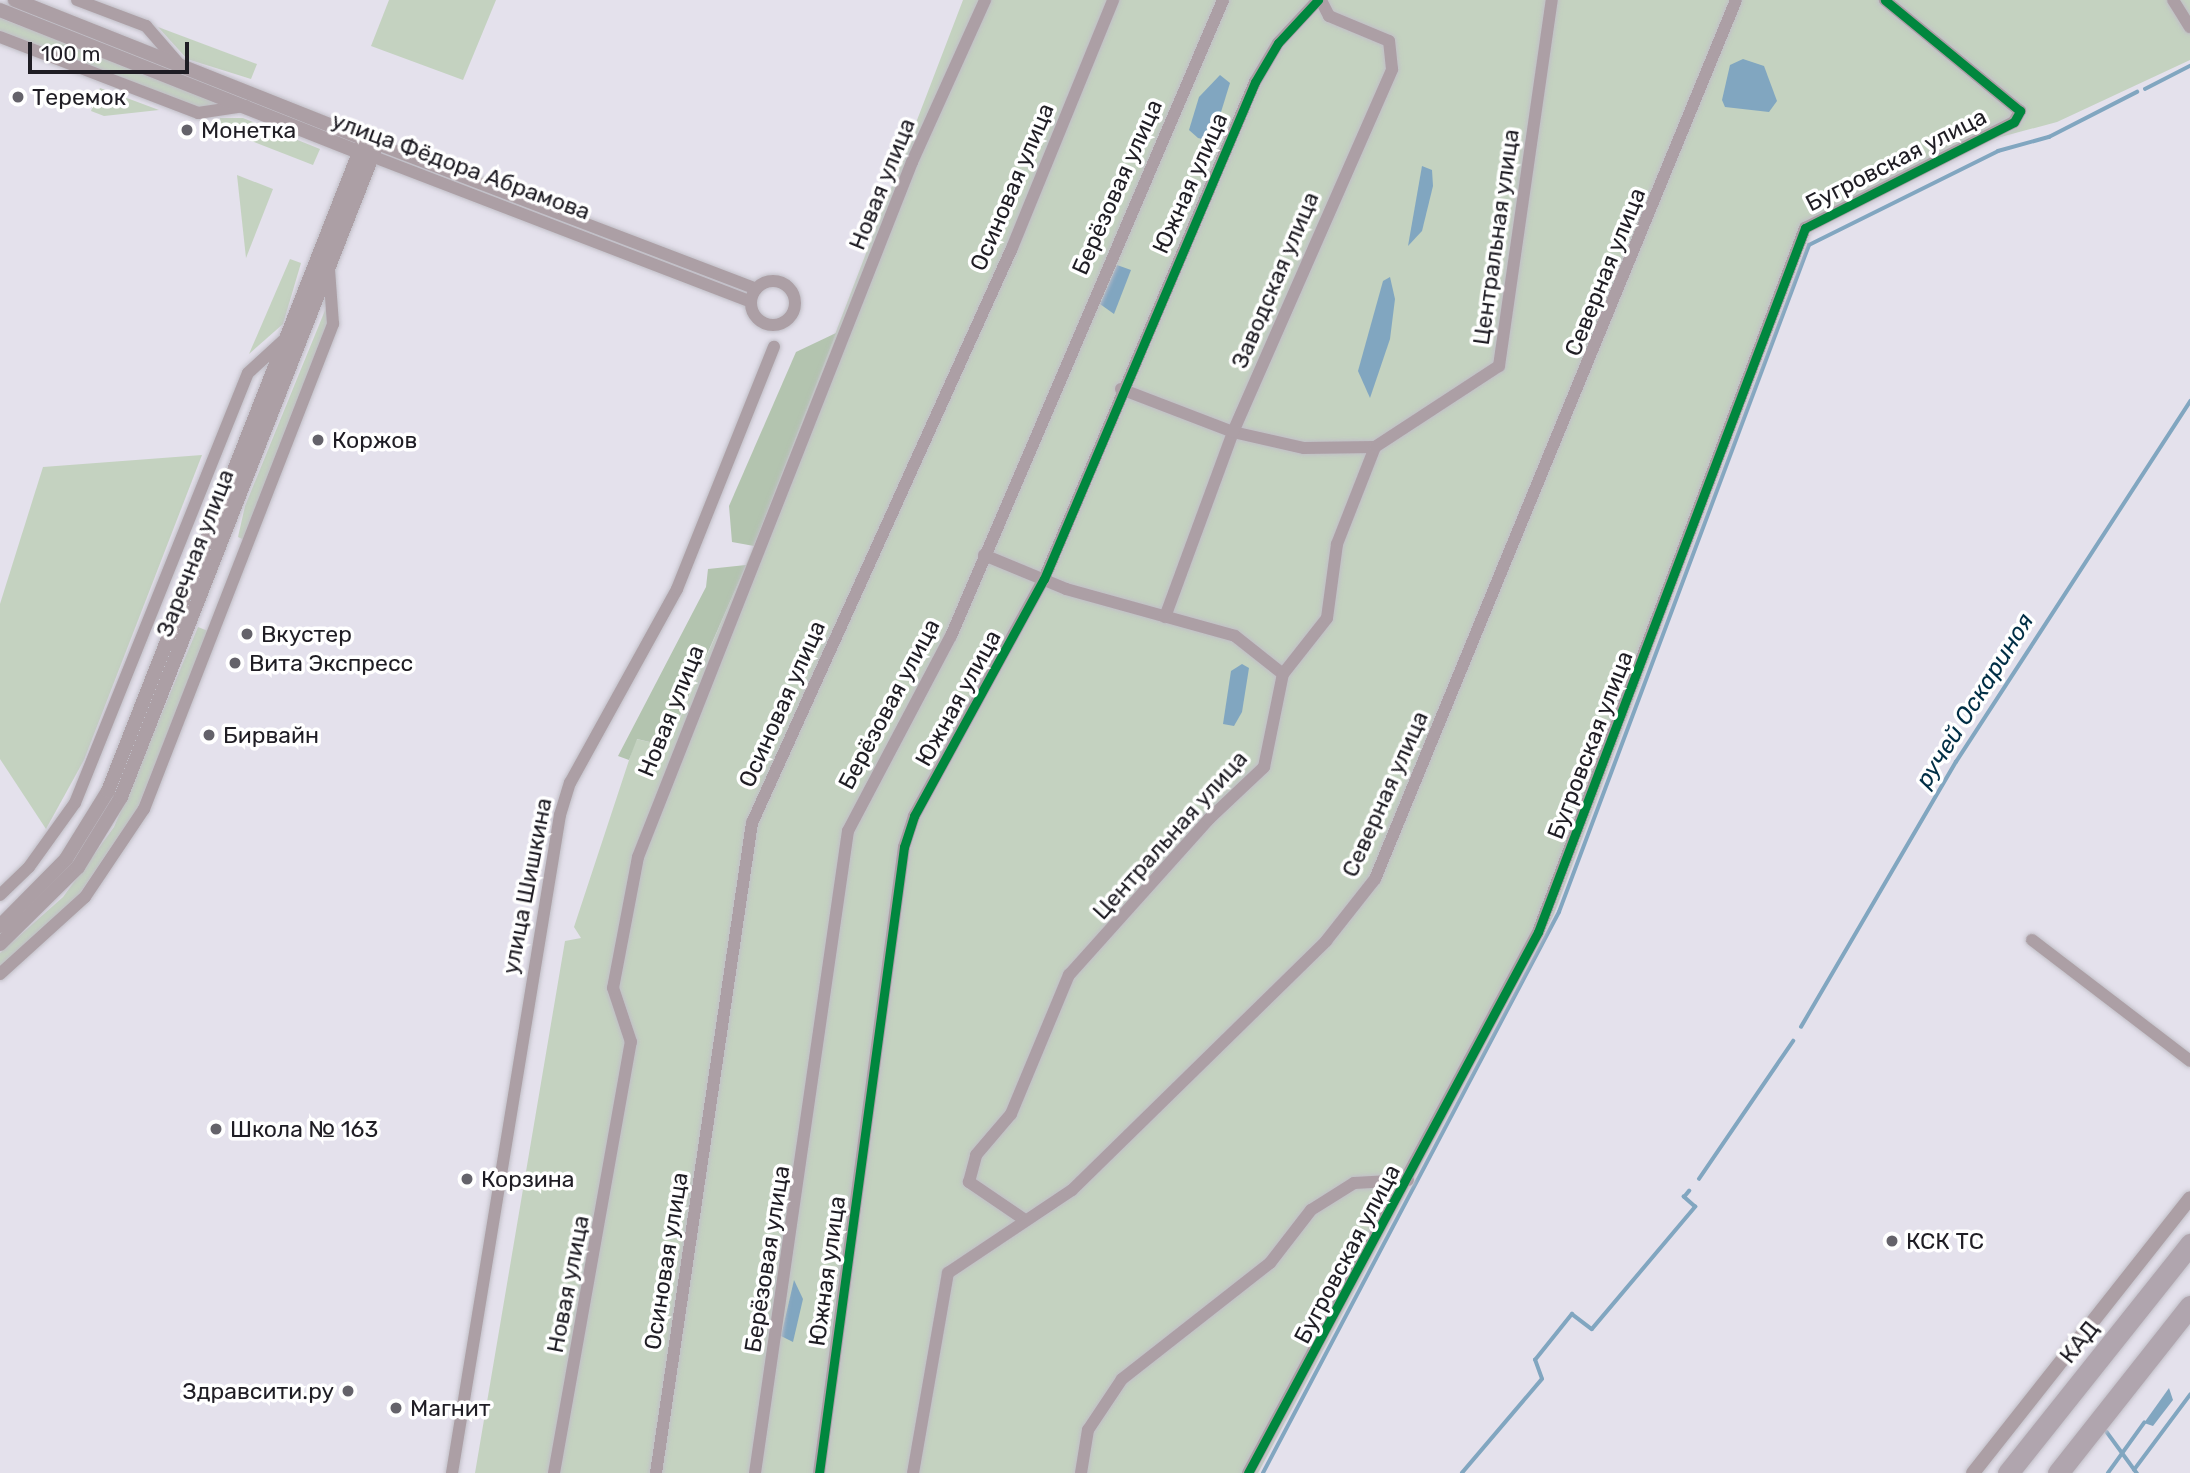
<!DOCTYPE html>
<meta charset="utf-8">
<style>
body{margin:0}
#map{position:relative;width:2190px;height:1473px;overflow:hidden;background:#e4e1ec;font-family:Rubik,sans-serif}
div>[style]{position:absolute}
.green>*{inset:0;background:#c4d2c0;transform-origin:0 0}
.forest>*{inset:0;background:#b3c4af}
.water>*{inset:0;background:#81a6c0}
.stream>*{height:3.5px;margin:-1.75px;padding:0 1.75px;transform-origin:1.75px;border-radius:1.75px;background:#81a6c0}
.roads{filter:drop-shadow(0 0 2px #c1bfc7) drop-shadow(0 0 2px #c1bfc7)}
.minor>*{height:12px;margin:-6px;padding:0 6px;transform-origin:6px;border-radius:6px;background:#ac9fa5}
.minor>.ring{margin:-6px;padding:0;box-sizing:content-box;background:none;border:12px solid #ac9fa5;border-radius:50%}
.tertiary>*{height:14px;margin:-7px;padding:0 7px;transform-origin:7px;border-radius:7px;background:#ac9fa5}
.motorway>*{height:21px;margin:-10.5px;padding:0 10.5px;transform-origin:10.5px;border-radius:10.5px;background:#b0a5ae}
.cycleway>*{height:9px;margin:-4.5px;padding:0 4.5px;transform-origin:4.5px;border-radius:4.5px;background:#00873e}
.dots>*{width:19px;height:19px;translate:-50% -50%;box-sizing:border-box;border:4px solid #fff;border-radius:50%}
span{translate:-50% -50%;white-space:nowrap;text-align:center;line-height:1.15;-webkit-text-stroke:7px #fff;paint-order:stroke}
.poi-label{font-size:23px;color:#1f1d24}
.left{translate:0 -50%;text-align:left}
.right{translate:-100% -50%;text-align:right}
.street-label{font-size:23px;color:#1f1d24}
.water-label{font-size:24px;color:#002e45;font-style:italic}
.scale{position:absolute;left:28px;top:42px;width:161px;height:32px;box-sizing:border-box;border:4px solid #1f1d24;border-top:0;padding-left:9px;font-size:21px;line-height:24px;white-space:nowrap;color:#1f1d24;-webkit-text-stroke:5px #fff;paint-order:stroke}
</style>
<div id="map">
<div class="green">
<div style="clip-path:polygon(389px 0,496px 0,463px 80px,371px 46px)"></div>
<div style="clip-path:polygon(963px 0,2190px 0,2190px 60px,2057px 122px,1993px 139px,1808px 231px,1554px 914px,1258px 1473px,475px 1473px,565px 941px,581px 938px,574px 927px,636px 739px,668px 746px,754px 546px)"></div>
<div style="left:0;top:18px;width:237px;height:12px;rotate:21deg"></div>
<div style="clip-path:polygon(158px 27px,257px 64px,251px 79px,187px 59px)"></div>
<div style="clip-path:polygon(100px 88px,159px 110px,104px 116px,91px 111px)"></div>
<div style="clip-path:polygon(220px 118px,243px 118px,320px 149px,313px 165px,221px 129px)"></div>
<div style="clip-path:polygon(237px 175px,273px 189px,246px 258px)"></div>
<div style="clip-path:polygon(290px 259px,301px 263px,283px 324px,249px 354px)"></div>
<div style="clip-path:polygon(326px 308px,330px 315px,244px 540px,238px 537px,245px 506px)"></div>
<div style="clip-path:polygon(202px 455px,84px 760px,46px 829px,0 759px,0 604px,43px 467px)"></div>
<div style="clip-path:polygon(198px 627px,208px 631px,138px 807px,72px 905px,0 969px,0 953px,63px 897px,114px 827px)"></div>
</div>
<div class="forest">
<div style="clip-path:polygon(836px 333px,754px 546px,732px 542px,729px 506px,796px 352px)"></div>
<div style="clip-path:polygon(746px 565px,667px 746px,637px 739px,629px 760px,618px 756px,706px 587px,708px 569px)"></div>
</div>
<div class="water">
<div style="clip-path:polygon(1743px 59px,1764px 66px,1777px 101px,1769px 112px,1725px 107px,1722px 100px,1730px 65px)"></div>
<div style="clip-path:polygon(1220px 75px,1230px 83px,1221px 112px,1206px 140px,1198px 138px,1189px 130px,1199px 97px)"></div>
<div style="clip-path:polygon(1422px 166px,1432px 170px,1433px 186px,1422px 231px,1408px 246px)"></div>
<div style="clip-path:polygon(1117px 265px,1131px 270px,1114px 314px,1100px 304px)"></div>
<div style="clip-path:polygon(1390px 277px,1395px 299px,1390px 339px,1370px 398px,1358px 371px,1383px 281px)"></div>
<div style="clip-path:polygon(1242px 664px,1249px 668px,1242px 712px,1234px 726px,1223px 724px,1231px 671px)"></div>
<div style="clip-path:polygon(794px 1280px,803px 1299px,793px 1342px,781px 1336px)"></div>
<div style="clip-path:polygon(2169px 1388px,2173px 1400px,2153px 1426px,2144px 1423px)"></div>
</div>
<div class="stream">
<div style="left:2145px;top:89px;width:51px;rotate:-27.1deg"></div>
<div style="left:1801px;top:1027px;width:307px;rotate:-59.7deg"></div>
<div style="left:1956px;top:762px;width:430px;rotate:-57deg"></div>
<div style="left:1699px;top:1179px;width:167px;rotate:-55.7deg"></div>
<div style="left:2107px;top:1432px;width:51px;rotate:53.8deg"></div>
<div style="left:2134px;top:1470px;width:94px;rotate:-53.3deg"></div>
<div style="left:1263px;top:1473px;width:634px;rotate:-62.18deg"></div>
<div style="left:1559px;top:912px;width:712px;rotate:-69.45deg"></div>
<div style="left:1809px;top:245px;width:211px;rotate:-26.4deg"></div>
<div style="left:1998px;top:151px;width:53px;rotate:-15.4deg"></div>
<div style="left:2049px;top:137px;width:99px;rotate:-27.1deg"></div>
<div style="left:1462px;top:1473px;width:123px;rotate:-49.6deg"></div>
<div style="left:1542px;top:1379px;width:20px;rotate:-110deg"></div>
<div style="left:1535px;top:1360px;width:59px;rotate:-51.2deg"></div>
<div style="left:1572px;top:1314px;width:25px;rotate:37deg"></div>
<div style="left:1592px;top:1329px;width:160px;rotate:-49.8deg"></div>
<div style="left:1695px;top:1207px;width:15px;rotate:-138deg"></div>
<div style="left:1684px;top:1197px;width:8px;rotate:-50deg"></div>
<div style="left:2108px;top:1473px;width:62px;rotate:-54.2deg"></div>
</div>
<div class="roads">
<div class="minor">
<div style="left:77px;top:0;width:74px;rotate:20.6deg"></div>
<div style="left:146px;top:26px;width:49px;rotate:49.1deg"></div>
<div style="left:2173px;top:0;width:32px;rotate:58deg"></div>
<div style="left:0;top:37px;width:212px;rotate:21deg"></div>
<div style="left:198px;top:113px;width:48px;rotate:-8.5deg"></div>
<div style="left:377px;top:144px;width:406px;rotate:20.9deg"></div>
<div style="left:366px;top:154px;width:412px;rotate:21deg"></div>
<div class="ring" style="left:751px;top:281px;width:32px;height:32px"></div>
<div style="left:1121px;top:389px;width:120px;rotate:21deg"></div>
<div style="left:1233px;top:432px;width:73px;rotate:12.7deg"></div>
<div style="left:1304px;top:448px;width:71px;rotate:-0.8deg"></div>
<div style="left:984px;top:555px;width:89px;rotate:22.5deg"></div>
<div style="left:1066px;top:589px;width:175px;rotate:15.5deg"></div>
<div style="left:1235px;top:636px;width:61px;rotate:38.4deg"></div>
<div style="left:1165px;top:617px;width:197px;rotate:-69.8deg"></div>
<div style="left:1233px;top:432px;width:396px;rotate:-66.3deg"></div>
<div style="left:1392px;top:69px;width:28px;rotate:-96deg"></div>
<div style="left:1389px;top:41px;width:65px;rotate:-157.4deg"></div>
<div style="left:1329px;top:16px;width:18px;rotate:-117deg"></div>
<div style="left:0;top:895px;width:40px;rotate:-44deg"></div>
<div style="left:29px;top:867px;width:79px;rotate:-54.3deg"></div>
<div style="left:75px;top:803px;width:463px;rotate:-68.1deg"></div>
<div style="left:248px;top:373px;width:53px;rotate:-42.7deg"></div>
<div style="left:2032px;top:940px;width:199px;rotate:37.4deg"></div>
<div style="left:0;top:974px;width:115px;rotate:-42.2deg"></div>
<div style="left:85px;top:897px;width:106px;rotate:-56.2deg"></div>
<div style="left:144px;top:809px;width:521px;rotate:-68.71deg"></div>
<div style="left:333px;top:324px;width:54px;rotate:-94.2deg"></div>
<div style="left:1025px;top:1220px;width:68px;rotate:-145.8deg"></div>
<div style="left:969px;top:1182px;width:28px;rotate:-75deg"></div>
<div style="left:976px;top:1155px;width:54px;rotate:-49.5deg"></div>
<div style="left:1011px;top:1114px;width:151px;rotate:-67.4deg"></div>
<div style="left:1069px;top:975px;width:210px;rotate:-48.1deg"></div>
<div style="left:1209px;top:819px;width:76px;rotate:-43.4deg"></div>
<div style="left:1264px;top:767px;width:95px;rotate:-78.5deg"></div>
<div style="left:1283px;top:674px;width:71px;rotate:-51.8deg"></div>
<div style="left:1327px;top:618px;width:75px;rotate:-82.3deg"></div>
<div style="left:1337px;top:544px;width:104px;rotate:-68.6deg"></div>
<div style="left:1375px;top:447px;width:148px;rotate:-33.2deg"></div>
<div style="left:1499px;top:366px;width:370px;rotate:-81.8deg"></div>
<div style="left:452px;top:1473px;width:667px;rotate:-80.68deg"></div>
<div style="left:560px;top:815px;width:34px;rotate:-73deg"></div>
<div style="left:570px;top:783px;width:222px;rotate:-61.1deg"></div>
<div style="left:677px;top:589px;width:261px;rotate:-68.2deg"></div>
<div style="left:554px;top:1473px;width:438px;rotate:-79.9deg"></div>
<div style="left:631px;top:1042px;width:57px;rotate:-108.4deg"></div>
<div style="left:613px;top:988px;width:133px;rotate:-79.2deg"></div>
<div style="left:638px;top:857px;width:747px;rotate:-68.48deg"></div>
<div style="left:912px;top:162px;width:178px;rotate:-65.7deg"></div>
<div style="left:656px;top:1473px;width:657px;rotate:-81.6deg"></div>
<div style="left:752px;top:823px;width:631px;rotate:-65.67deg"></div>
<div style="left:1012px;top:248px;width:268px;rotate:-67.8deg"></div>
<div style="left:755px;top:1473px;width:649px;rotate:-81.76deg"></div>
<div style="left:848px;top:831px;width:221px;rotate:-62.2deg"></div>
<div style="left:951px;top:636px;width:692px;rotate:-66.84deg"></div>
<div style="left:819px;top:1473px;width:632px;rotate:-82.27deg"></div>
<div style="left:904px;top:847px;width:33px;rotate:-72deg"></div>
<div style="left:914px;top:816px;width:270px;rotate:-61.3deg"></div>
<div style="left:1044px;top:579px;width:540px;rotate:-67deg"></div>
<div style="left:1255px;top:82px;width:45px;rotate:-59.5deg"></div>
<div style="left:1278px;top:43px;width:59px;rotate:-47.1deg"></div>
<div style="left:913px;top:1473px;width:203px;rotate:-80.1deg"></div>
<div style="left:948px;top:1273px;width:149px;rotate:-33.8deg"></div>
<div style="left:1072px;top:1190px;width:356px;rotate:-44.4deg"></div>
<div style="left:1326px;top:941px;width:79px;rotate:-51.7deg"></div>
<div style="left:1375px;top:879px;width:950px;rotate:-67.67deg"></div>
<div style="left:1081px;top:1473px;width:44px;rotate:-80.8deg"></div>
<div style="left:1088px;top:1430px;width:61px;rotate:-56.3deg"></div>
<div style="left:1122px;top:1379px;width:188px;rotate:-38.1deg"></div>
<div style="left:1270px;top:1263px;width:67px;rotate:-52.3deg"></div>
<div style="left:1311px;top:1210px;width:51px;rotate:-32.1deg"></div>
<div style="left:1354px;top:1183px;width:54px;rotate:-3.2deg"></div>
<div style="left:1248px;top:1473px;width:614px;rotate:-61.81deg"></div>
<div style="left:1538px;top:932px;width:753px;rotate:-69.23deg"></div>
<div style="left:1805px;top:228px;width:234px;rotate:-26.9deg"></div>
<div style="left:2014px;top:122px;width:13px;rotate:-61deg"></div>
<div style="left:2020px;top:111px;width:175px;rotate:-140.6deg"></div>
</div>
<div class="tertiary">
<div style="left:0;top:10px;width:386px;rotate:21.6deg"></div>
<div style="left:0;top:926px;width:94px;rotate:-45.4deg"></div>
<div style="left:66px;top:859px;width:80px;rotate:-58.3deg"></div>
<div style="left:108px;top:791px;width:700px;rotate:-68.53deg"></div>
<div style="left:0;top:944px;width:110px;rotate:-44.6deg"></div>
<div style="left:78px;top:867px;width:82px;rotate:-58.4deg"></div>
<div style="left:121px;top:797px;width:701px;rotate:-68.59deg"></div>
<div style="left:377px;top:144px;width:390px;rotate:-158.3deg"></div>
<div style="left:1973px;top:1473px;width:350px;rotate:-51.7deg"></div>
</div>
<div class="motorway">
<div style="left:2008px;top:1473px;width:293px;rotate:-51.5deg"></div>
<div style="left:2058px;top:1473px;width:213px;rotate:-51.7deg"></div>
</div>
</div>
<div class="cycleway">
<div style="left:819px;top:1473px;width:632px;rotate:-82.27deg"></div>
<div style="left:904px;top:847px;width:33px;rotate:-72deg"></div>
<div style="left:914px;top:816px;width:270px;rotate:-61.3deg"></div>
<div style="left:1044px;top:579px;width:540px;rotate:-67deg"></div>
<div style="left:1255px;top:82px;width:45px;rotate:-59.5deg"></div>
<div style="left:1278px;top:43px;width:59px;rotate:-47.1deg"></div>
<div style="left:1248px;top:1473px;width:614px;rotate:-61.81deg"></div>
<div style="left:1538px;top:932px;width:753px;rotate:-69.23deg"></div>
<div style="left:1805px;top:228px;width:234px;rotate:-26.9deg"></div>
<div style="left:2014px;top:122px;width:13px;rotate:-61deg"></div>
<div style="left:2020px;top:111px;width:175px;rotate:-140.6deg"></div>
</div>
<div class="dots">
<div style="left:18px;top:97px;background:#64626a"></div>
<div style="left:187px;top:130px;background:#64626a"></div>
<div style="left:318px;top:440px;background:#64626a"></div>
<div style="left:247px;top:634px;background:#64626a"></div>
<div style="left:235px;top:663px;background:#64626a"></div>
<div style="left:209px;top:735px;background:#64626a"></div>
<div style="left:216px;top:1129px;background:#64626a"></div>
<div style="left:467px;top:1179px;background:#64626a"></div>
<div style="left:1892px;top:1241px;background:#64626a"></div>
<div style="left:348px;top:1391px;background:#64626a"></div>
<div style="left:396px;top:1408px;background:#64626a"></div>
</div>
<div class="poi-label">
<span class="left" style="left:32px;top:97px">Теремок</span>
<span class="left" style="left:201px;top:130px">Монетка</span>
<span class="left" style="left:332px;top:440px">Коржов</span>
<span class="left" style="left:261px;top:634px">Вкустер</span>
<span class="left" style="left:249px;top:663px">Вита Экспресс</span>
<span class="left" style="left:223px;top:735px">Бирвайн</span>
<span class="left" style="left:230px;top:1129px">Школа № 163</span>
<span class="left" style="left:481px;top:1179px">Корзина</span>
<span class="left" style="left:1906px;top:1241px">КСК ТС</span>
<span class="right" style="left:334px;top:1391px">Здравсити.ру</span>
<span class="left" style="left:410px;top:1408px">Магнит</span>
</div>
<div class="street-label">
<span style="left:1896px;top:160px;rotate:-27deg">Бугровская улица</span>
<span style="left:461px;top:166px;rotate:20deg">улица Фёдора Абрамова</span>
<span style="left:1190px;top:183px;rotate:-66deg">Южная улица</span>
<span style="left:882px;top:184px;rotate:-68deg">Новая улица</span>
<span style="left:1012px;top:187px;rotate:-67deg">Осиновая улица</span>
<span style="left:1117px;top:187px;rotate:-66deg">Берёзовая улица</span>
<span style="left:1496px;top:237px;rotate:-82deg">Центральная улица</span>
<span style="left:1605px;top:272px;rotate:-68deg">Северная улица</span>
<span style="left:1275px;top:280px;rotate:-67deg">Заводская улица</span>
<span style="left:195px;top:553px;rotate:-69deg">Заречная улица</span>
<span style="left:958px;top:698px;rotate:-61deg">Южная улица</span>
<span style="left:782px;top:704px;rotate:-66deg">Осиновая улица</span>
<span style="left:889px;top:704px;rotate:-62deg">Берёзовая улица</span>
<span style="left:671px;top:711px;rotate:-68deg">Новая улица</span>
<span style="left:1590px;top:745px;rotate:-69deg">Бугровская улица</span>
<span style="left:1385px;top:794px;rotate:-66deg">Северная улица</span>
<span style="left:1170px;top:835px;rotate:-48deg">Центральная улица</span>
<span style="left:527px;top:886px;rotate:-79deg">улица Шишкина</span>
<span style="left:1347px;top:1254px;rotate:-62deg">Бугровская улица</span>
<span style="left:767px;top:1259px;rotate:-81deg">Берёзовая улица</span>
<span style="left:666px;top:1261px;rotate:-81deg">Осиновая улица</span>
<span style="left:827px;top:1271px;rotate:-82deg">Южная улица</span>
<span style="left:568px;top:1284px;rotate:-79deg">Новая улица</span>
<span style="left:2079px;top:1342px;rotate:-51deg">КАД</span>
</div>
<div class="water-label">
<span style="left:1975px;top:701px;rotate:-58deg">ручей Оскариноя</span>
</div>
<div class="scale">100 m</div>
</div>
